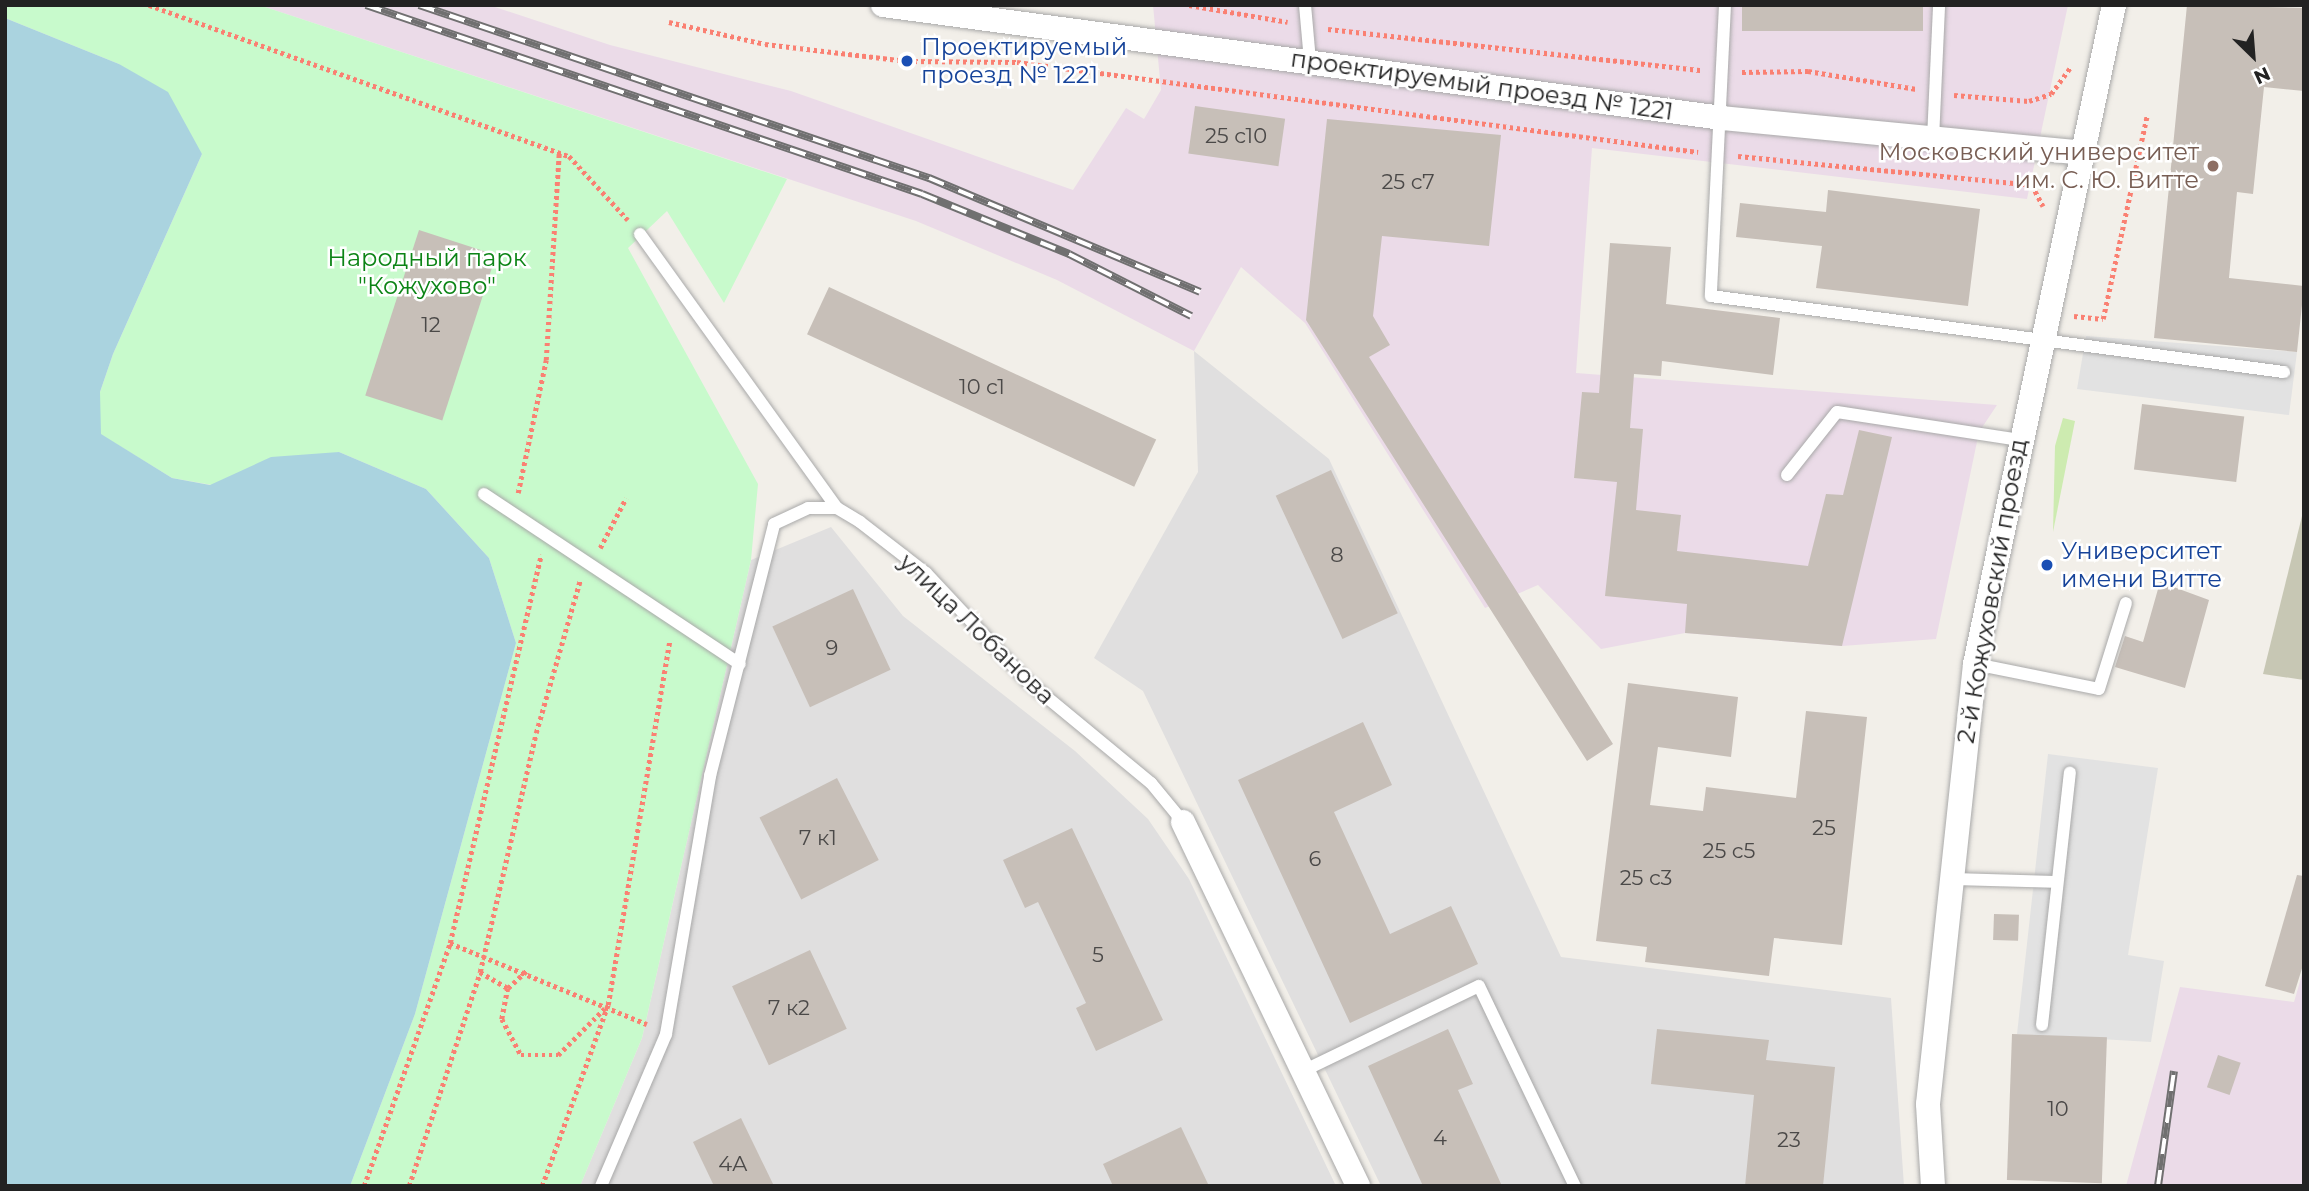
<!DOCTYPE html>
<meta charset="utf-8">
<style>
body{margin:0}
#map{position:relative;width:2309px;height:1191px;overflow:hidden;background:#f2efe9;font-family:Montserrat,sans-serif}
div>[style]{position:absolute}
.residential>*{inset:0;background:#e0dfdf}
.industrial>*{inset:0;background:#ebdbe8}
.construction>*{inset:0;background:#c7c7b4}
.grass>*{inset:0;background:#cdebb0}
.park>*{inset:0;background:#c8facc}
.parking>*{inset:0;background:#e2e2e2}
.water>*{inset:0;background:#aad3df}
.building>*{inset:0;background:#c7bfb8;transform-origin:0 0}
.path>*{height:4.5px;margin-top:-2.25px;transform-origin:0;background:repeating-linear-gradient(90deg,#fa8072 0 3.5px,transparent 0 7px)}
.roads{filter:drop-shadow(0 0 2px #a9a9a9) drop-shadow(0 0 2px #a9a9a9)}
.service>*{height:12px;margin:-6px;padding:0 6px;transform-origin:6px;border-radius:6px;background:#fff}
.minor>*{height:24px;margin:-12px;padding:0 12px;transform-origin:12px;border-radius:12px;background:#fff}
.rail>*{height:8px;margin-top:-4px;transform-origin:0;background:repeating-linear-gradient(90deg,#fff 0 16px,#707070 0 32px);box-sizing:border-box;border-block:2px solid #707070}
.dots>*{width:19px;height:19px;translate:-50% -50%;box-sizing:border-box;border:4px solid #fff;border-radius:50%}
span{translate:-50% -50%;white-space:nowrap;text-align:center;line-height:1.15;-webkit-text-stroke:5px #fff;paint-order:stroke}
.number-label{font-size:21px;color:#4b4948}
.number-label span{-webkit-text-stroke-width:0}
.transit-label{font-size:24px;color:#164399}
.left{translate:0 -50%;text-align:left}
.street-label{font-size:24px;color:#222}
.education-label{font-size:24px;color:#785e54}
.right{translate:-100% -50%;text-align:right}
.park-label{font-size:24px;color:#0c8416}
.frame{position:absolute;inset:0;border:7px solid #222;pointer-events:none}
.north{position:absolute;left:2218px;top:21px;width:70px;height:70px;-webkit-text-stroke:5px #fff;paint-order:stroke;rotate:155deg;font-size:19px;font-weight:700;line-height:28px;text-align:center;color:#222}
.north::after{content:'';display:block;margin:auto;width:24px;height:32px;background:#222;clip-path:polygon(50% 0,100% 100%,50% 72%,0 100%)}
</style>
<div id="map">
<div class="residential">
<div style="clip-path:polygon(1194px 351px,1329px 459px,1561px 957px,1891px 998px,1904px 1186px,1381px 1186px,1143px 691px,1094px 658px,1198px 472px)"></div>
<div style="clip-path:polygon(831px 527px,903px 616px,1075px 751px,1148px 819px,1189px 879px,1336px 1186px,580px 1186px,642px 1038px,751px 560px)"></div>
</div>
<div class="industrial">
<div style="clip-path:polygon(259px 5px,489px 5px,610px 45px,791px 91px,1073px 190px,1126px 108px,1144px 119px,1161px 90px,1153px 5px,2068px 5px,2027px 199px,1592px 148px,1576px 373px,1997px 405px,1979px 432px,1936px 639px,1842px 646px,1685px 633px,1601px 649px,1538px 585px,1485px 608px,1305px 323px,1241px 267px,1194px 351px,1057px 280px,916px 221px)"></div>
<div style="clip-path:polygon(2304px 968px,2304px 1186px,2126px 1186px,2180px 987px,2294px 1002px)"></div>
</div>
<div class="construction">
<div style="clip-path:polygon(2304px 508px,2304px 680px,2263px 674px)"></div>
</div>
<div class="grass">
<div style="clip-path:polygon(2063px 418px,2075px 421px,2053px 532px,2055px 446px)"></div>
</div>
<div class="park">
<div style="clip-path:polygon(5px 5px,259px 5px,787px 179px,724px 303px,667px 211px,628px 248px,758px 484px,751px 560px,642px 1038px,580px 1186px,350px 1186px,415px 1014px,516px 643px,489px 558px,426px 489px,339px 452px,212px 485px,172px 478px,100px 434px,100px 392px,113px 354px,202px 154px,119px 64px,5px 18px)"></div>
</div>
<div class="parking">
<div style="clip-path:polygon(2086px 336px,2297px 352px,2289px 415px,2077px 389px)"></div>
<div style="clip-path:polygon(2048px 754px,2158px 768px,2128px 955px,2164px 961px,2151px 1042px,2017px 1034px)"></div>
</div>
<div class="water">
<div style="clip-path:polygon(5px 18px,119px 64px,168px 92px,202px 154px,113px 354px,100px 392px,101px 434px,172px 478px,210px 485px,271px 457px,339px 452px,426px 489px,489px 558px,516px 643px,415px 1014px,350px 1186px,5px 1186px)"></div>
</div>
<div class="building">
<div style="left:1742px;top:5px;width:181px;height:26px"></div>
<div style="clip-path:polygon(2187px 5px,2304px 8px,2304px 91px,2264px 87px,2253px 194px,2237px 192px,2229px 278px,2304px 286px,2297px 352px,2154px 338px)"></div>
<div style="left:1195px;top:106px;width:91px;height:48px;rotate:8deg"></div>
<div style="clip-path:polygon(1327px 119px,1501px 135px,1489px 246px,1382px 236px,1373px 316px,1390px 345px,1369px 357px,1613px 744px,1587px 761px,1306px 320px)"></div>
<div style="clip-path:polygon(1828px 190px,1980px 209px,1968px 306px,1816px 288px,1822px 246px,1736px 237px,1740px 203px,1826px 212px)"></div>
<div style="left:419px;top:230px;width:81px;height:174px;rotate:18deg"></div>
<div style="clip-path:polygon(1610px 243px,1671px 247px,1666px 304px,1780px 318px,1773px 375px,1662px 361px,1661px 376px,1634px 374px,1630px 428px,1643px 429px,1636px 510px,1681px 515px,1677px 551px,1808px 566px,1826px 494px,1843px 495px,1859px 430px,1892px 437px,1842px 646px,1685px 633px,1687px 604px,1605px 596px,1617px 482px,1574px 478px,1582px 392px,1599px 393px)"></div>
<div style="left:829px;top:287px;width:361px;height:52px;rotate:25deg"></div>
<div style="left:2142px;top:404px;width:103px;height:66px;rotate:7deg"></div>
<div style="left:1331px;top:470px;width:158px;height:61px;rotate:65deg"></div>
<div style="clip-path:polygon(2160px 582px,2209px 600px,2185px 688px,2115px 667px,2125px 636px,2143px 642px)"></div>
<div style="left:853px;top:589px;width:89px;height:89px;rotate:65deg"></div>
<div style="clip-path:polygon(1628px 683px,1738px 697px,1731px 757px,1658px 747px,1650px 805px,1703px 811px,1706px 787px,1796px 798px,1806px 711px,1867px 717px,1842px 945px,1774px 938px,1769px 976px,1645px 962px,1647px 947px,1596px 941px)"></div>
<div style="clip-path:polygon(1363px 722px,1392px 785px,1334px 812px,1390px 934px,1451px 906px,1478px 964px,1350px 1023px,1238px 780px)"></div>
<div style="left:837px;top:778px;width:92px;height:87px;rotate:63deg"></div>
<div style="clip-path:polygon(1072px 828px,1163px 1020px,1096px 1051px,1076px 1008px,1086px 1003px,1038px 902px,1025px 908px,1003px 860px)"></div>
<div style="clip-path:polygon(2297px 875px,2304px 876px,2304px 962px,2294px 994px,2265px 986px)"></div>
<div style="left:1994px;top:914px;width:25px;height:26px;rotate:2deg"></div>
<div style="left:810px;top:950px;width:87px;height:86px;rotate:65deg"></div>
<div style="clip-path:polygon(1448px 1029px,1473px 1084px,1458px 1090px,1502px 1186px,1423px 1186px,1368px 1066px)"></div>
<div style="clip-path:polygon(1657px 1029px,1769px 1040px,1766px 1060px,1835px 1067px,1823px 1186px,1745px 1186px,1754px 1095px,1651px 1084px)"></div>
<div style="left:2012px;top:1034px;width:95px;height:146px;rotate:2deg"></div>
<div style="left:2218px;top:1055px;width:24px;height:34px;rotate:19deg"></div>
<div style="clip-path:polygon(741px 1118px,774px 1186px,714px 1186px,693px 1142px)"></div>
<div style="clip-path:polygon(1181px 1127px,1209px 1186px,1113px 1186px,1103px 1164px)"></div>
</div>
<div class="path">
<div style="left:149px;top:5px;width:446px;rotate:19.8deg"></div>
<div style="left:569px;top:156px;width:87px;rotate:47.3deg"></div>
<div style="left:1189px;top:5px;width:100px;rotate:9.7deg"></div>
<div style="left:669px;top:22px;width:98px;rotate:12.9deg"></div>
<div style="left:765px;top:44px;width:143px;rotate:6.8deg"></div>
<div style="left:907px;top:61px;width:110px;rotate:0.5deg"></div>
<div style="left:1017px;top:62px;width:687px;rotate:7.53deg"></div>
<div style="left:1328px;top:29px;width:376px;rotate:6.3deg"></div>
<div style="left:1742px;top:72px;width:66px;rotate:-0.9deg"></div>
<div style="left:1808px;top:71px;width:110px;rotate:9.4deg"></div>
<div style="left:1954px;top:95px;width:75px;rotate:4.6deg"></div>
<div style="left:2029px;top:101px;width:23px;rotate:-18deg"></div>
<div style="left:2051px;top:94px;width:34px;rotate:-54deg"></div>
<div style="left:1738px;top:156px;width:295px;rotate:5.6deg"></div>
<div style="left:2032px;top:185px;width:24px;rotate:62deg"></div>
<div style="left:2074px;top:316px;width:29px;rotate:6deg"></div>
<div style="left:2103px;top:319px;width:209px;rotate:-77.8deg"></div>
<div style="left:518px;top:493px;width:136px;rotate:-78.1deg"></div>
<div style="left:546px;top:360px;width:207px;rotate:-86.4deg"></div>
<div style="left:600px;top:548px;width:56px;rotate:-62.5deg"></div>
<div style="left:450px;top:943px;width:213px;rotate:22.4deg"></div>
<div style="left:480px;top:972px;width:32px;rotate:30deg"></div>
<div style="left:508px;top:988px;width:25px;rotate:-43deg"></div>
<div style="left:508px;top:988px;width:32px;rotate:101deg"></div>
<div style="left:502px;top:1019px;width:41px;rotate:62.2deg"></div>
<div style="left:521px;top:1055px;width:37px"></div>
<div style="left:558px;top:1055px;width:66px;rotate:-45deg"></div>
<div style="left:364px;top:1186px;width:258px;rotate:-70.5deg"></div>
<div style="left:450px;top:943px;width:399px;rotate:-76.8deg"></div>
<div style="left:409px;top:1186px;width:225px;rotate:-71.6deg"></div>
<div style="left:480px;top:972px;width:245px;rotate:-76.8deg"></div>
<div style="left:536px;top:733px;width:158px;rotate:-73.9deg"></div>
<div style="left:542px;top:1186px;width:193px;rotate:-70deg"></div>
<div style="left:608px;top:1005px;width:370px;rotate:-80.4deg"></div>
</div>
<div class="roads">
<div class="service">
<div style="left:1305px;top:5px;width:56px;rotate:84.9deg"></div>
<div style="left:1725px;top:5px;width:291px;rotate:92.8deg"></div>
<div style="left:1711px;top:296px;width:578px;rotate:7.56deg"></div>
<div style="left:1933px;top:139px;width:134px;rotate:-87.4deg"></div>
<div style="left:640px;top:234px;width:337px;rotate:54.3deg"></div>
<div style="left:1787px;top:475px;width:80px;rotate:-51.6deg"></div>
<div style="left:1837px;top:412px;width:185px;rotate:8.7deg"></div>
<div style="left:484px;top:494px;width:307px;rotate:33.6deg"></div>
<div style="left:1975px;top:664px;width:126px;rotate:11.4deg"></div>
<div style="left:2099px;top:689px;width:90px;rotate:-72.6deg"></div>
<div style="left:1951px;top:879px;width:106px;rotate:1.6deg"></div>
<div style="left:2042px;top:1025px;width:254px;rotate:-83.7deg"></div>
<div style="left:1303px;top:1071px;width:195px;rotate:-25.8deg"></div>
<div style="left:1479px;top:986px;width:222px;rotate:64.4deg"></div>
<div style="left:601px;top:1186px;width:165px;rotate:-66.8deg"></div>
<div style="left:666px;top:1034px;width:262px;rotate:-80.3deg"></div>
<div style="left:710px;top:776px;width:260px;rotate:-75.7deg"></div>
<div style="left:774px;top:524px;width:38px;rotate:-25deg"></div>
<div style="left:808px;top:508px;width:29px"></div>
<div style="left:837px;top:508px;width:27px;rotate:31deg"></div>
<div style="left:860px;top:522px;width:83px;rotate:37.7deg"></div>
<div style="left:926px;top:573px;width:146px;rotate:46.9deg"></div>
<div style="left:1026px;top:680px;width:162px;rotate:39.5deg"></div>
<div style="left:1151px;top:783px;width:50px;rotate:50.6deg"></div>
</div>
<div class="minor">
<div style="left:883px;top:5px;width:847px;rotate:7.67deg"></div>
<div style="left:1722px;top:118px;width:363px;rotate:5.5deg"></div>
<div style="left:1183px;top:822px;width:404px;rotate:64.3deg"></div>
<div style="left:1933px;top:1186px;width:82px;rotate:-93.5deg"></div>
<div style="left:1928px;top:1104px;width:443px;rotate:-83.9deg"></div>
<div style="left:1975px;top:664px;width:673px;rotate:-78.09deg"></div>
</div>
</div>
<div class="rail">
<div style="left:366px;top:5px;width:587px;rotate:18.77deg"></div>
<div style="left:922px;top:194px;width:159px;rotate:22.2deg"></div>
<div style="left:1069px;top:254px;width:137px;rotate:26.9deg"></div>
<div style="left:419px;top:5px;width:539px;rotate:18.74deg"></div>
<div style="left:929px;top:178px;width:294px;rotate:22.8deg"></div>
<div style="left:2158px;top:1186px;width:116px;rotate:-82.1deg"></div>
</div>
<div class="dots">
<div style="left:907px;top:61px;background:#1a4fb4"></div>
<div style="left:2213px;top:166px;background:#8d6e63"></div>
<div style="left:2047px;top:565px;background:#1a4fb4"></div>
</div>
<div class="number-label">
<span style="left:1236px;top:136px">25 с10</span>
<span style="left:1408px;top:182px">25 с7</span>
<span style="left:431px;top:325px">12</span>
<span style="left:982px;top:387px">10 с1</span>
<span style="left:1337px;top:555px">8</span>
<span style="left:832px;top:648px">9</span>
<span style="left:1824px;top:828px">25</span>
<span style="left:818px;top:838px">7 к1</span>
<span style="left:1729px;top:851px">25 с5</span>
<span style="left:1315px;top:859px">6</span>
<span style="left:1646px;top:878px">25 с3</span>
<span style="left:1098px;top:955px">5</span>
<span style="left:789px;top:1008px">7 к2</span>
<span style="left:2058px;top:1109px">10</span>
<span style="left:1440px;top:1138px">4</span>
<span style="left:1789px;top:1140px">23</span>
<span style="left:733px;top:1164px">4А</span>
</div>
<div class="transit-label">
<span class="left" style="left:921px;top:61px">Проектируемый<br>проезд № 1221</span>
<span class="left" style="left:2061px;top:565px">Университет<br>имени Витте</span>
</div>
<div class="street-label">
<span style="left:1482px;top:85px;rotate:8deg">проектируемый проезд № 1221</span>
<span style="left:1992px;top:591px;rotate:-80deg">2-й Кожуховский проезд</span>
<span style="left:977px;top:629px;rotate:44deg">улица Лобанова</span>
</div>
<div class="education-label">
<span class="right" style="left:2199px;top:166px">Московский университет<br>им. С. Ю. Витте</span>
</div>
<div class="park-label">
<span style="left:427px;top:272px">Народный парк<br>"Кожухово"</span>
</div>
<div class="frame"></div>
<div class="north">N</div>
</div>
